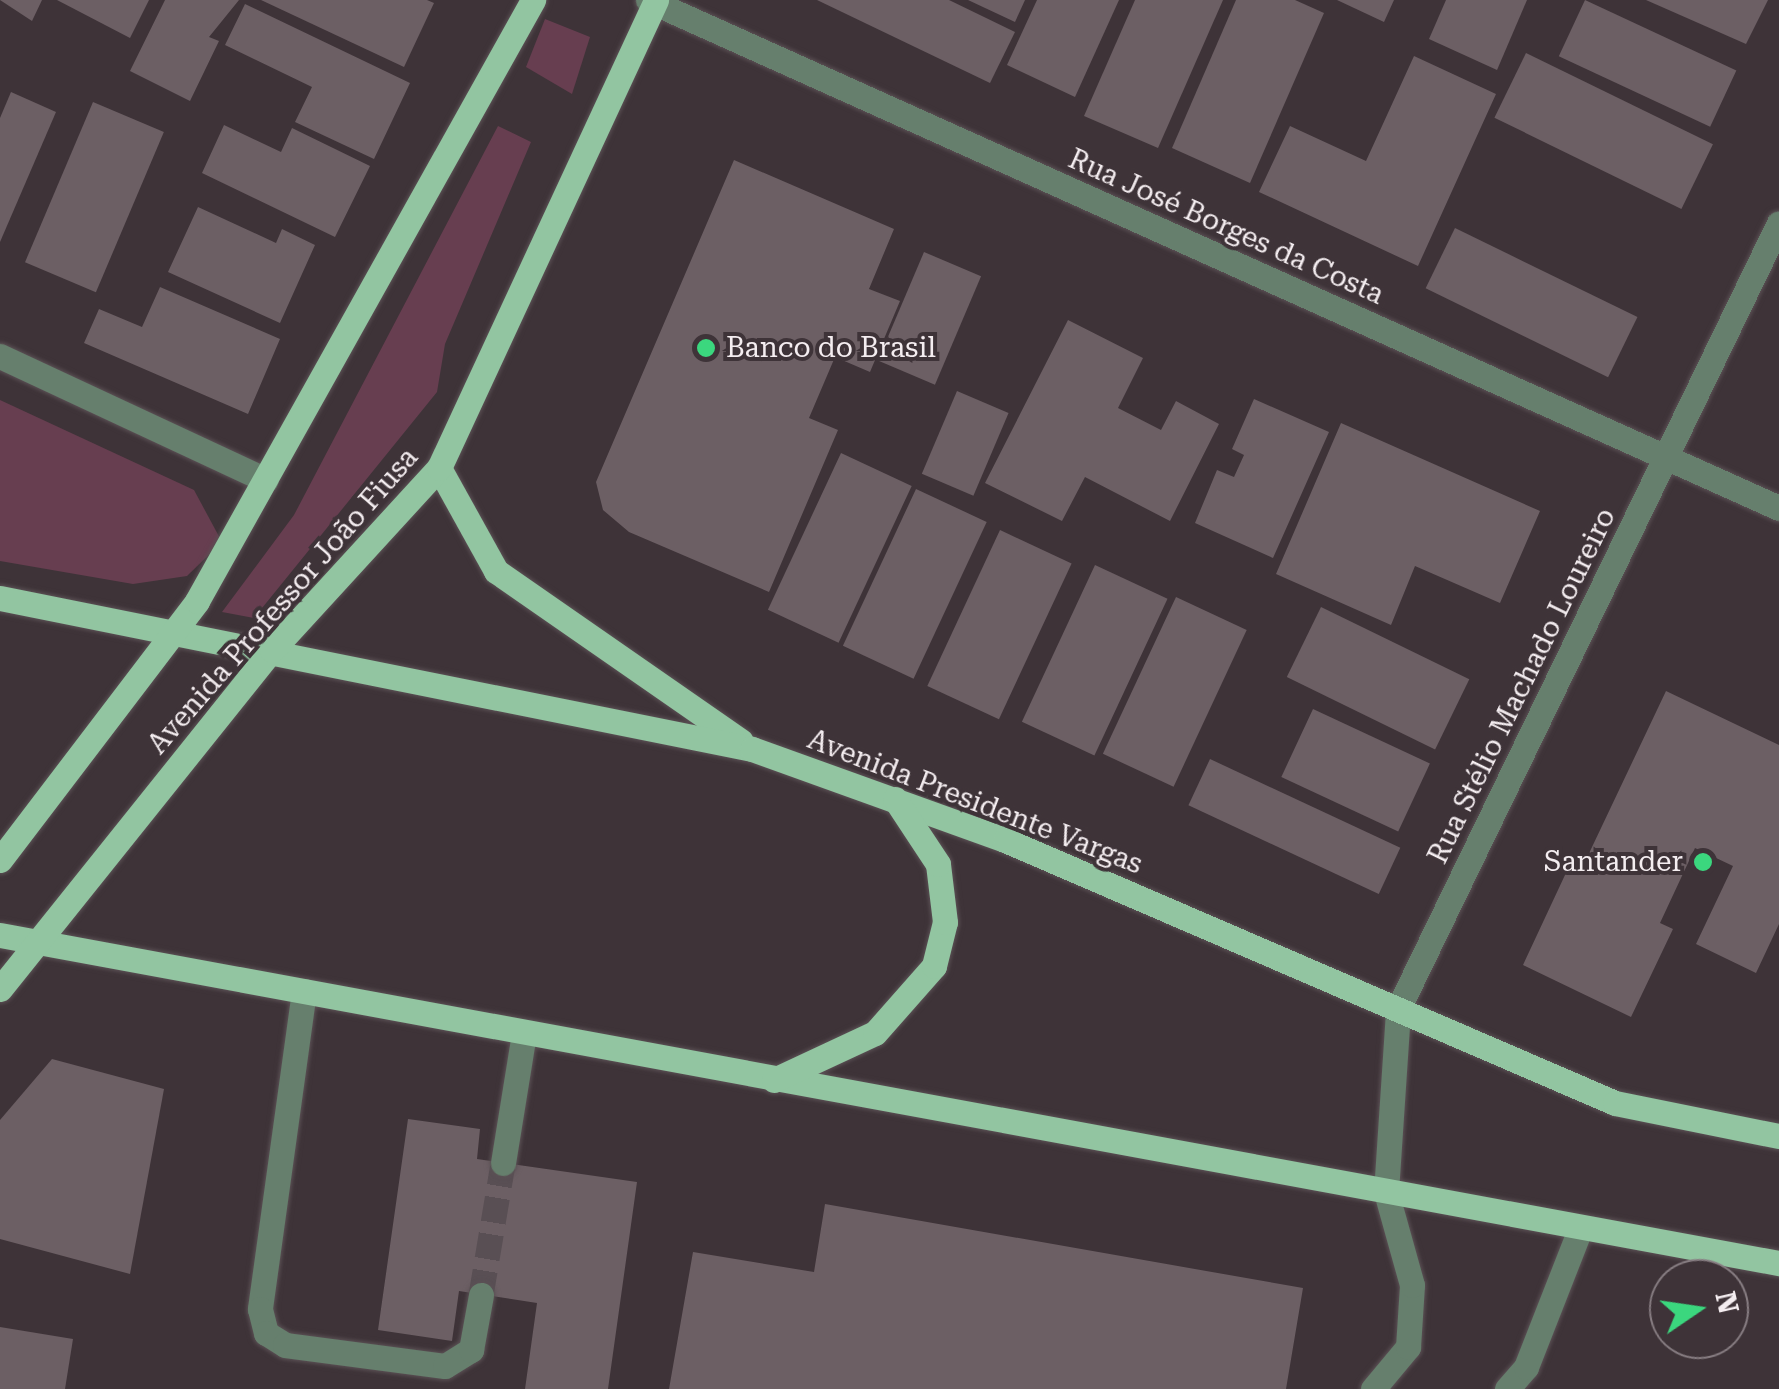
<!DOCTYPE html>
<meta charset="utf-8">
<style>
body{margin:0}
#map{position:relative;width:1779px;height:1389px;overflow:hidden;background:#3e3338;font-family:"Roboto Serif",serif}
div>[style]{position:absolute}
.green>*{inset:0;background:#673e50}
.building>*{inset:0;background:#6c5f64;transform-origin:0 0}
.minor-tunnel>*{height:25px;margin-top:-12.5px;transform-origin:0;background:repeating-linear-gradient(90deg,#594f54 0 25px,transparent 0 37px)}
.roads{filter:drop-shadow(0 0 2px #5b5155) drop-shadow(0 0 2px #5b5155)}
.minor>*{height:25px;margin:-12.5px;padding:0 12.5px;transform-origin:12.5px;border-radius:12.5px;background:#667f6d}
.major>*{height:25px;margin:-12.5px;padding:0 12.5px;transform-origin:12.5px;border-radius:12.5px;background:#92c5a1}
.dots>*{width:28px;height:28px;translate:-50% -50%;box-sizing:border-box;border:5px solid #3e3338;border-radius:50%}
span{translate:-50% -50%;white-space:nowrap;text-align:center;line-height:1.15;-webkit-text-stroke:8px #3e3338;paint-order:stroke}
.street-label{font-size:28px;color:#f4edf0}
.poi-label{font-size:28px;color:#f4edf0}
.left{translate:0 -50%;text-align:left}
.right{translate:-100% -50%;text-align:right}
.north{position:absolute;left:1649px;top:1259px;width:100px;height:100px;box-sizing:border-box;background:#3e3338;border:2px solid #877d82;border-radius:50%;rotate:77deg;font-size:28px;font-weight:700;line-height:40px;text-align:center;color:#f4edf0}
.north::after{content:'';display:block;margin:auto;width:35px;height:45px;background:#3bd77e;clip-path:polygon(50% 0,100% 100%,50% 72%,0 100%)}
</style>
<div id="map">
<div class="green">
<div style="clip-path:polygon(545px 19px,590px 37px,572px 94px,526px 67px)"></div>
<div style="clip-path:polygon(498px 126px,531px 142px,445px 344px,437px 392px,254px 618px,222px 612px,294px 515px)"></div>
<div style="clip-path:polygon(0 400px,194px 490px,222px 542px,187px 576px,133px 584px,0 561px)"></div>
</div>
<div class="building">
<div style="clip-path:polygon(0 0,42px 0,32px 21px)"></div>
<div style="clip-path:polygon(57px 0,149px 0,130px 38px)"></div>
<div style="clip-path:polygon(165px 0,239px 0,209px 37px,219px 41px,190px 101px,130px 71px)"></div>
<div style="clip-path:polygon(261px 0,427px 0,434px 3px,404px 67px)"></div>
<div style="clip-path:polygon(817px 0,949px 0,1015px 32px,990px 83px)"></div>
<div style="clip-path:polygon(968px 0,1025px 0,1015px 22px)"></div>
<div style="clip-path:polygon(1037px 0,1119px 0,1075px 97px,1007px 65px)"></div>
<div style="clip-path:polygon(1135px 0,1223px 0,1158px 148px,1084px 116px)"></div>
<div style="clip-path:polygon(1236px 0,1295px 0,1324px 13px,1250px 183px,1172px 148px)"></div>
<div style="clip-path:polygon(1337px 0,1394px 0,1384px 22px)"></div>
<div style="clip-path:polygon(1446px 0,1527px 0,1497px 70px,1429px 39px)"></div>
<div style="left:1585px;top:0;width:167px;height:62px;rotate:25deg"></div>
<div style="clip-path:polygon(1646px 0,1768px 0,1746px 44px)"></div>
<div style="clip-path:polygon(245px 4px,410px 83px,374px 159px,295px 122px,312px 87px,225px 45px)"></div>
<div style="left:1526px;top:53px;width:208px;height:72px;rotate:26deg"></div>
<div style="clip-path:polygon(1414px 56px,1496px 94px,1418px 266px,1259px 192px,1290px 126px,1366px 161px)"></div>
<div style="clip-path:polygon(11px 92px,56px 112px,0 242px,0 118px)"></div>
<div style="left:93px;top:102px;width:77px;height:174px;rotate:23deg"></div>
<div style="clip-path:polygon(224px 125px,281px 152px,292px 128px,370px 166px,335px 237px,202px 173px)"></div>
<div style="clip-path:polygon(734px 160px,894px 229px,869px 289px,900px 301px,870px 372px,835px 357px,809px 418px,838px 430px,769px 592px,629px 532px,603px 510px,596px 482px)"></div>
<div style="clip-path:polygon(198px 207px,276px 243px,282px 229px,315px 245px,280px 323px,168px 272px)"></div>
<div style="left:1455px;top:228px;width:203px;height:67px;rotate:26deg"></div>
<div style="left:924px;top:252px;width:62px;height:118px;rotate:23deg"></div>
<div style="clip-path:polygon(160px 287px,280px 339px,248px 414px,84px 343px,99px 309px,142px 327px)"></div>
<div style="clip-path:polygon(1068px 320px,1143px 358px,1118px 408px,1161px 430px,1176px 401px,1219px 424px,1170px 521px,1085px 477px,1062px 521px,985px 483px)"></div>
<div style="left:957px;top:391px;width:56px;height:90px;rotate:23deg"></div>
<div style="clip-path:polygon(1254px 399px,1329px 432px,1273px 558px,1195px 523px,1217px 470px,1234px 477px,1244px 455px,1232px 449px)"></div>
<div style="clip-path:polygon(1341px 423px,1540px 511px,1500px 603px,1415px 566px,1391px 625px,1276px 574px)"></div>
<div style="left:841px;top:453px;width:78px;height:173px;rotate:25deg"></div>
<div style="left:916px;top:489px;width:78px;height:173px;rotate:25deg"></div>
<div style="left:1000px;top:530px;width:79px;height:172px;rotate:25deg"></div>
<div style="left:1095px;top:565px;width:80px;height:173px;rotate:25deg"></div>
<div style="left:1176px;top:597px;width:78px;height:173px;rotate:25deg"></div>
<div style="left:1321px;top:607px;width:165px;height:78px;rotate:26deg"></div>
<div style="clip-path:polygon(1666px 691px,1779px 745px,1779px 924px,1756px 973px,1696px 944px,1733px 866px,1695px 848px,1660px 923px,1673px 929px,1631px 1017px,1523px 965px,1572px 860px,1583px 866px)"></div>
<div style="left:1313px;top:709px;width:129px;height:75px;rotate:25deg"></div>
<div style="left:1210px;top:759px;width:210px;height:51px;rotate:25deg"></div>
<div style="clip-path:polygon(52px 1059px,164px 1089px,130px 1274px,0 1239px,0 1120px)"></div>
<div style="clip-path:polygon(408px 1119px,480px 1129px,477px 1159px,637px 1182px,608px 1389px,525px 1389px,537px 1303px,459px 1291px,452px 1341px,378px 1330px)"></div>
<div style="clip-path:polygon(825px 1204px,1303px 1288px,1286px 1389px,669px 1389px,693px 1252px,814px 1272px)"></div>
<div style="clip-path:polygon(0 1327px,73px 1339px,65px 1389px,0 1389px)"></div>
</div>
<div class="minor-tunnel">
<div style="left:481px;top:1295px;width:134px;rotate:-80.5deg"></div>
</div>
<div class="roads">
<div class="minor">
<div style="left:648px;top:0;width:1240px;rotate:24.19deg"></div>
<div style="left:0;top:356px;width:293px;rotate:25deg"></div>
<div style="left:304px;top:991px;width:321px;rotate:97.9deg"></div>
<div style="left:260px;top:1309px;width:25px;rotate:76deg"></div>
<div style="left:266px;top:1333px;width:22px;rotate:32deg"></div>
<div style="left:285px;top:1345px;width:161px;rotate:7.5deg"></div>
<div style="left:445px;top:1366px;width:31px;rotate:-32deg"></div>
<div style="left:471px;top:1350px;width:56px;rotate:-79.7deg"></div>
<div style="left:503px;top:1163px;width:132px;rotate:-80.8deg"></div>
<div style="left:1373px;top:1389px;width:55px;rotate:-50.2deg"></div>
<div style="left:1408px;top:1347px;width:62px;rotate:-86.3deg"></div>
<div style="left:1412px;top:1285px;width:97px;rotate:-105.6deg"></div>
<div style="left:1386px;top:1192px;width:183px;rotate:-86.2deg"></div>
<div style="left:1398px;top:1009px;width:873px;rotate:-64.14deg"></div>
<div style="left:1507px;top:1389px;width:29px;rotate:-49deg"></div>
<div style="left:1526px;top:1367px;width:148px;rotate:-68.6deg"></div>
</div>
<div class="major">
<div style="left:439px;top:468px;width:118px;rotate:61deg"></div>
<div style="left:496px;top:571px;width:298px;rotate:34.8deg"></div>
<div style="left:0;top:598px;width:767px;rotate:11.35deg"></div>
<div style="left:752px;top:749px;width:269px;rotate:19.8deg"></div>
<div style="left:1005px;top:840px;width:664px;rotate:23.32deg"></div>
<div style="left:1615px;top:1103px;width:167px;rotate:11.4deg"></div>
<div style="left:0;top:860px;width:325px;rotate:-52.7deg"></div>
<div style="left:197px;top:601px;width:689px;rotate:-60.79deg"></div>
<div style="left:0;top:935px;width:1809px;rotate:10.45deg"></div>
<div style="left:0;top:989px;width:435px;rotate:-51.3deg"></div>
<div style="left:272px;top:650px;width:247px;rotate:-47.5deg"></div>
<div style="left:439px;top:468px;width:516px;rotate:-65.12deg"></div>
<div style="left:774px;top:1080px;width:111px;rotate:-25deg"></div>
<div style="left:875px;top:1033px;width:89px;rotate:-48.6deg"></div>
<div style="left:934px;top:966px;width:45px;rotate:-76deg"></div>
<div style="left:945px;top:922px;width:58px;rotate:-96.9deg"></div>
<div style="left:938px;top:864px;width:78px;rotate:-123.5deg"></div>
</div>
</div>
<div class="dots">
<div style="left:706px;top:348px;background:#3bd77e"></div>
<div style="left:1703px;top:862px;background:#3bd77e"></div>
</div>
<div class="street-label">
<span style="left:1226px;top:227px;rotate:24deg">Rua José Borges da Costa</span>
<span style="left:283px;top:601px;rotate:-49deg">Avenida Professor João Fiusa</span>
<span style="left:1522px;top:686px;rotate:-64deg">Rua Stélio Machado Loureiro</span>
<span style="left:975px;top:802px;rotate:21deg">Avenida Presidente Vargas</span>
</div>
<div class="poi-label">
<span class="left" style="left:726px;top:348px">Banco do Brasil</span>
<span class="right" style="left:1683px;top:862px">Santander</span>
</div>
<div class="north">N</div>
</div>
